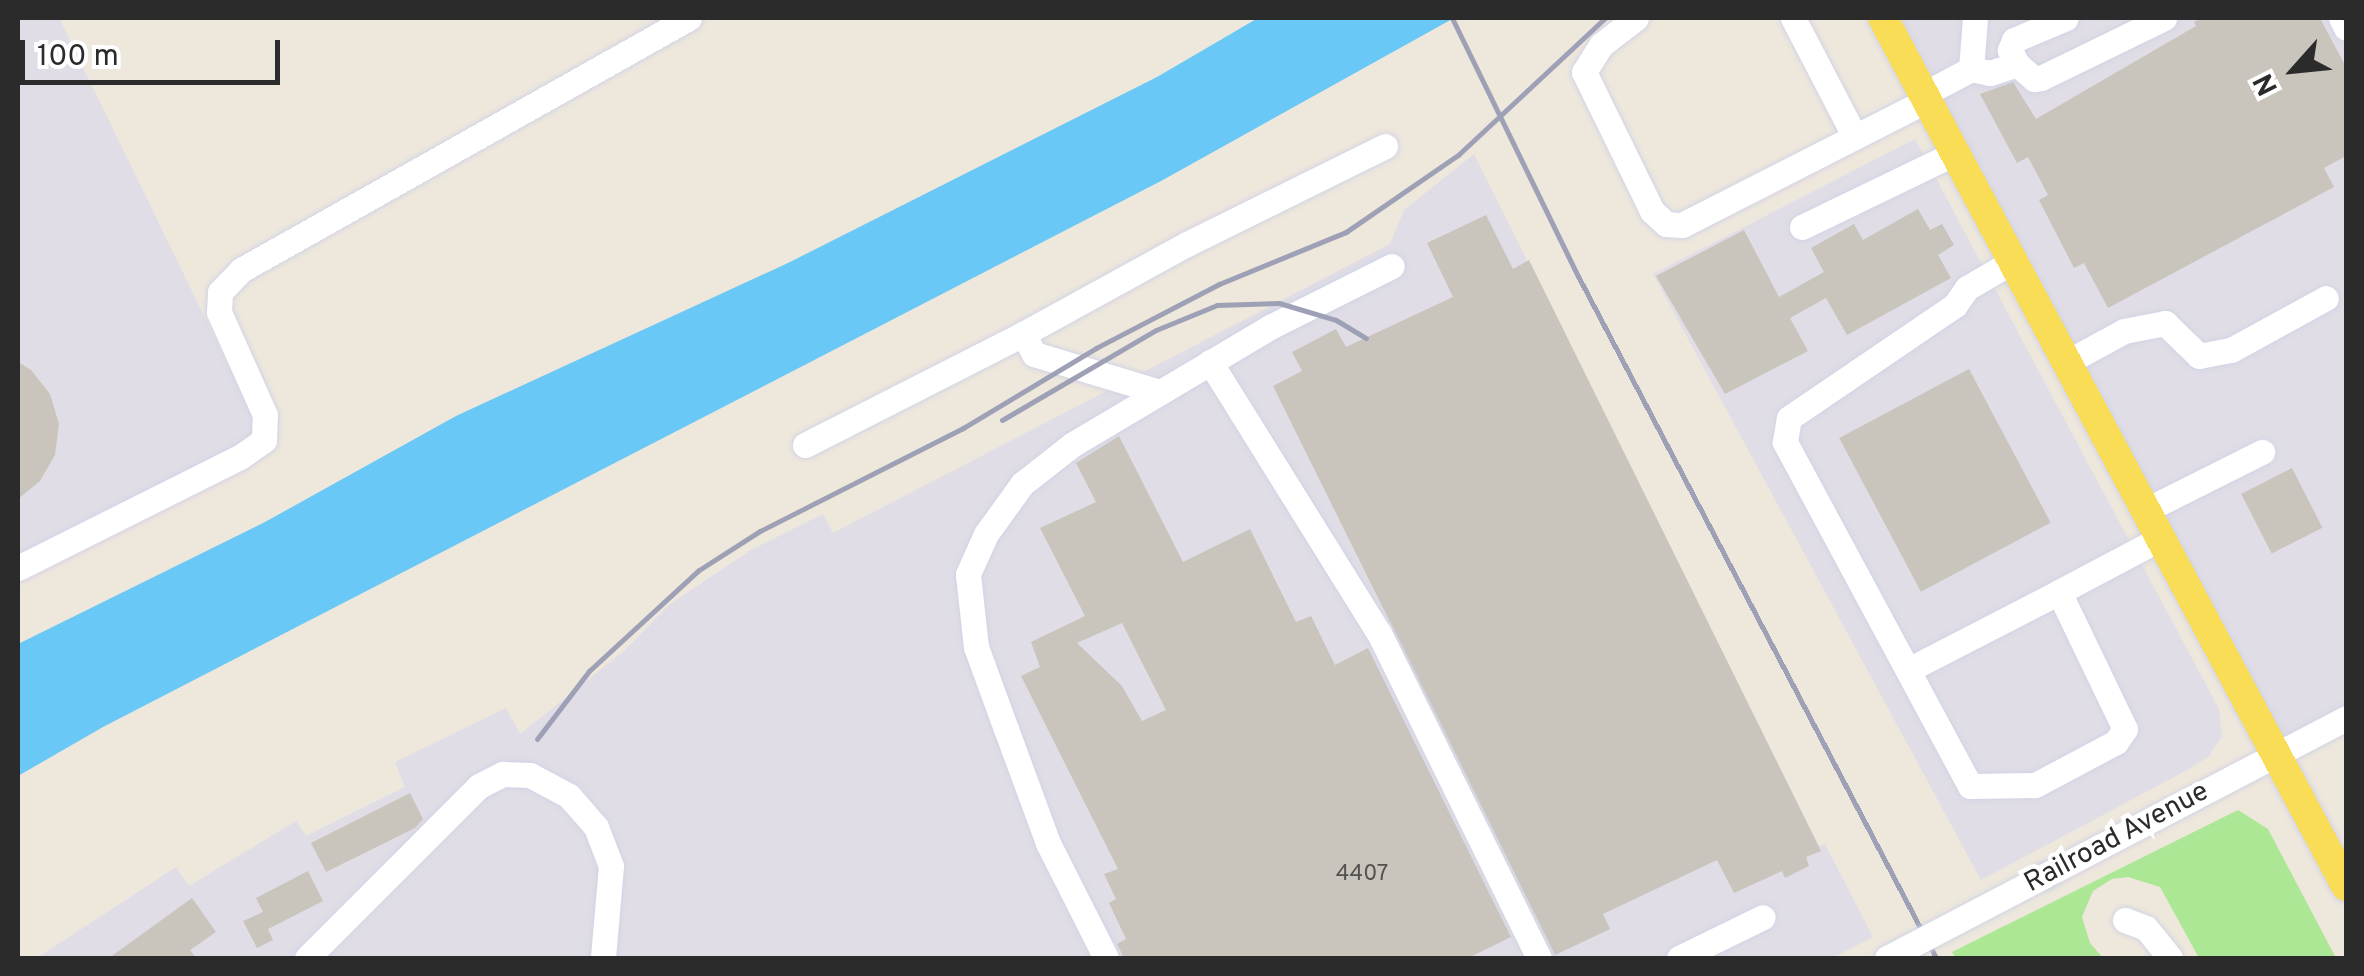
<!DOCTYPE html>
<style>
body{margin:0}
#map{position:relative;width:2364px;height:976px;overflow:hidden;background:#eee7dc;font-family:Overpass,sans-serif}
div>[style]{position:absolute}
.industrial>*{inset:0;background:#e0dde6}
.green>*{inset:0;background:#ace795}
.water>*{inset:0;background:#69c8f6}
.building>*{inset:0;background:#c9c4bc;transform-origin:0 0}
.roads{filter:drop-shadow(0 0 2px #d1d4e5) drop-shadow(0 0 2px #d1d4e5)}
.minor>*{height:25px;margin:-12.5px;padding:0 12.5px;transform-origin:12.5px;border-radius:12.5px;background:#fff}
.major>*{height:30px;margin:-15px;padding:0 15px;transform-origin:15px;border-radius:15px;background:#f9dd56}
.rail>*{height:5px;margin:-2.5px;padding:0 2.5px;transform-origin:2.5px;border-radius:2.5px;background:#9ea0b6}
.bridges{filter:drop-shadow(0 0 2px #d1d4e5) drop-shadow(0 0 2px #d1d4e5)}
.minor-bridge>*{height:25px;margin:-12.5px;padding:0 12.5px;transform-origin:12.5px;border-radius:12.5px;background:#fff}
span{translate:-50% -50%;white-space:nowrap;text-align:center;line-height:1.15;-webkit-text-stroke:9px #fff;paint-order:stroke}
.number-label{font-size:22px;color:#52514f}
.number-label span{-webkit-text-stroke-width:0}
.street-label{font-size:28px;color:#2b2b2b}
.frame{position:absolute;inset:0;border:20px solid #2b2b2b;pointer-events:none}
.north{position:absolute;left:2244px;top:20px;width:100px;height:100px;-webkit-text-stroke:8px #fff;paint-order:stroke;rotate:243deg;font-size:28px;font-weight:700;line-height:40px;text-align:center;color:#2b2b2b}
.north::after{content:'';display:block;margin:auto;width:35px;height:45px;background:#2b2b2b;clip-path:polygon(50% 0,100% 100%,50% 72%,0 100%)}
.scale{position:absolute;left:20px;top:40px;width:260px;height:45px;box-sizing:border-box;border:5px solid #2b2b2b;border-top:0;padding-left:12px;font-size:30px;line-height:35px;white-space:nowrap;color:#2b2b2b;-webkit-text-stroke:8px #fff;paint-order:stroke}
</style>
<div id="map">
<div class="industrial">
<div style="clip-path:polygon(18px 18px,59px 18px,261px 433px,18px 555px)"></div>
<div style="clip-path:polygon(1883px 18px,2346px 18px,2346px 718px,2276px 754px)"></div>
<div style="clip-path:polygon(1915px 139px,2219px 709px,2222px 736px,2209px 756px,2189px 769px,1981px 880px,1653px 274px)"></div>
<div style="clip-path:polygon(1474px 154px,1819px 846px,1825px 844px,1873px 937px,1832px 958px,37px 958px,176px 867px,189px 886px,296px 821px,306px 836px,405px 787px,395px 762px,506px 708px,520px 734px,625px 650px,669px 605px,749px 551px,823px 514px,833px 533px,1390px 244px,1404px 210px)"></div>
</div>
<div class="green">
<div style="clip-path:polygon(2238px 810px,2268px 829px,2336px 958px,2199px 958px,2160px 887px,2128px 877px,2112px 879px,2093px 891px,2082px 917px,2090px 943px,2103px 958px,1956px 958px,1952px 952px)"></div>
</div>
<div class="water">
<div style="clip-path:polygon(1258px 18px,1454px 18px,1161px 181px,103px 727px,18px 776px,18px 644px,265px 522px,456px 416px,788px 263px,1157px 77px)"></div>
</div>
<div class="building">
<div style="clip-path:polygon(2202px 18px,2320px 18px,2346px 67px,2346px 156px,2324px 168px,2334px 187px,2108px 308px,2084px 263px,2074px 268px,2039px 200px,2048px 195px,2028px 157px,2017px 163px,1980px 94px,2013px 82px,2036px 119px,2196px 26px,2194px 22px)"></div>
<div style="clip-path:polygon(1918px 209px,1930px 230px,1942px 224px,1954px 245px,1938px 255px,1951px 278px,1847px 335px,1826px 298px,1790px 318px,1808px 351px,1725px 394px,1656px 276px,1744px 230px,1779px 297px,1824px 272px,1811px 248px,1854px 224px,1863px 240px)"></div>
<div style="clip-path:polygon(1486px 215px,1513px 269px,1529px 260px,1821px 851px,1806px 857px,1809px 866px,1785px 878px,1782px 871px,1734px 893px,1717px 860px,1603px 914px,1610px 929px,1555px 955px,1273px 386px,1302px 371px,1292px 352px,1336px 329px,1346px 347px,1453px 297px,1427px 243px)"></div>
<div style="clip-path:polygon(18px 362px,31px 370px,50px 394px,59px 424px,55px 455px,40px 481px,18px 499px)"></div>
<div style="left:1969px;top:369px;width:174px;height:147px;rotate:62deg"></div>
<div style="clip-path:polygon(evenodd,1119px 436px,1183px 562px,1250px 529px,1296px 622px,1311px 616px,1335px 665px,1368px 648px,1511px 937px,1468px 958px,1124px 958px,1117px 944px,1126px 939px,1109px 903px,1116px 899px,1104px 874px,1118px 869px,1021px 676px,1040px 667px,1031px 642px,1085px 616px,1040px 528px,1096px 502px,1076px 463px,1119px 436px,1122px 623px,1166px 710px,1142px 721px,1122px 686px,1077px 643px,1122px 623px)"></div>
<div style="left:2292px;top:468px;width:67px;height:57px;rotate:63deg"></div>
<div style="clip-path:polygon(410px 793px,423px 819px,415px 828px,326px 872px,311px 843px)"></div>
<div style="clip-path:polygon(308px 871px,323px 901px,268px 929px,273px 940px,257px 948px,243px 921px,263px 912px,256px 898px)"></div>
<div style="clip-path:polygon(192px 898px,216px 932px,190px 950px,196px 958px,109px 958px)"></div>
</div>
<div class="roads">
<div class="minor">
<div style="left:1636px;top:18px;width:44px;rotate:142.4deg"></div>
<div style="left:1601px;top:45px;width:32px;rotate:122deg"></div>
<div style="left:1584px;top:72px;width:155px;rotate:63.9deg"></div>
<div style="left:1652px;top:211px;width:19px;rotate:43deg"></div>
<div style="left:1666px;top:224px;width:16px;rotate:4deg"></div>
<div style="left:1682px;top:225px;width:275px;rotate:-27deg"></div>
<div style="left:1793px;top:18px;width:134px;rotate:62.5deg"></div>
<div style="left:2341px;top:18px;width:11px;rotate:63deg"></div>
<div style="left:2017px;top:64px;width:23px;rotate:41deg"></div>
<div style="left:2034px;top:79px;width:7px;rotate:-8deg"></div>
<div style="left:2041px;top:78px;width:137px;rotate:-26deg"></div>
<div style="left:1971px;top:69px;width:51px;rotate:-85.5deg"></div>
<div style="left:1924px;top:94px;width:53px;rotate:-28deg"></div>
<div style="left:1971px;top:69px;width:19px;rotate:12deg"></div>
<div style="left:1990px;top:73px;width:28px;rotate:-18deg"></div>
<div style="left:2017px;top:64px;width:16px;rotate:-117deg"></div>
<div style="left:2010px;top:50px;width:11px;rotate:-68deg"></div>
<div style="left:2014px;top:40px;width:56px;rotate:-22.9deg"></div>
<div style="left:1802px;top:227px;width:170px;rotate:-25.8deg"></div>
<div style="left:1023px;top:334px;width:187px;rotate:-28.8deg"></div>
<div style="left:1187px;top:244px;width:221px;rotate:-26.3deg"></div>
<div style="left:1210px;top:362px;width:319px;rotate:58.1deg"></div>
<div style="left:1379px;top:633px;width:362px;rotate:63.8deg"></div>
<div style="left:2067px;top:362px;width:65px;rotate:-28.5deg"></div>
<div style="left:2124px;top:331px;width:42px;rotate:-11deg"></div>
<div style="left:2165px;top:323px;width:47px;rotate:44.1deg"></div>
<div style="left:2199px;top:356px;width:33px;rotate:-11deg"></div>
<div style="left:2231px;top:350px;width:108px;rotate:-28.7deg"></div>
<div style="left:805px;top:445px;width:245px;rotate:-27deg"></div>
<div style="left:1023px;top:334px;width:23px;rotate:61deg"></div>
<div style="left:1034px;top:354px;width:132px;rotate:16.8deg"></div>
<div style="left:2146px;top:510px;width:130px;rotate:-26.6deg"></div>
<div style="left:18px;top:568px;width:248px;rotate:-26.6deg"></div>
<div style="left:240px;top:457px;width:29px;rotate:-35deg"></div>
<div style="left:264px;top:440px;width:25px;rotate:-88deg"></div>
<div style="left:265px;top:415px;width:113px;rotate:-114.1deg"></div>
<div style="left:219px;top:312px;width:20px;rotate:-87deg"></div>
<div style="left:220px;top:292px;width:30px;rotate:-46deg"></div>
<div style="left:241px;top:270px;width:514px;rotate:-29.36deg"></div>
<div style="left:2059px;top:592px;width:115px;rotate:-27.9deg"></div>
<div style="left:1908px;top:670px;width:170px;rotate:-27.3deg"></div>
<div style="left:2059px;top:592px;width:152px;rotate:64.3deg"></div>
<div style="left:2125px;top:729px;width:16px;rotate:125deg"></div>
<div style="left:2116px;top:742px;width:92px;rotate:152deg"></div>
<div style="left:2035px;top:785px;width:65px;rotate:179.1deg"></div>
<div style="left:1970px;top:786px;width:391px;rotate:-118.3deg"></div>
<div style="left:1785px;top:442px;width:24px;rotate:-81deg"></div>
<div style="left:1789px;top:418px;width:201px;rotate:-34.2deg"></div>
<div style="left:1955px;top:305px;width:21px;rotate:-55deg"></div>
<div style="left:1967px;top:288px;width:53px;rotate:-30.4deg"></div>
<div style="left:2044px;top:876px;width:341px;rotate:-27.6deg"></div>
<div style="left:2125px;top:920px;width:22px;rotate:21deg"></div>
<div style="left:2146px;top:928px;width:38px;rotate:51deg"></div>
<div style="left:307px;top:958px;width:243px;rotate:-45deg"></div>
<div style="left:479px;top:786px;width:27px;rotate:-27deg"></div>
<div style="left:503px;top:774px;width:27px;rotate:2deg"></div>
<div style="left:530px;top:775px;width:44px;rotate:28.3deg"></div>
<div style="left:569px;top:796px;width:41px;rotate:48.9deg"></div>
<div style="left:596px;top:827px;width:42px;rotate:69deg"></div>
<div style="left:611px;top:866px;width:92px;rotate:95deg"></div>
<div style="left:1106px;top:958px;width:129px;rotate:-116.8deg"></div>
<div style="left:1048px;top:843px;width:121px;rotate:-110.2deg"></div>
<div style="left:1006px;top:729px;width:87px;rotate:-110.1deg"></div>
<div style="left:976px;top:647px;width:73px;rotate:-96.3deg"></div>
<div style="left:968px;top:574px;width:44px;rotate:-65.8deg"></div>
<div style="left:986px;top:534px;width:62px;rotate:-54.2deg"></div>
<div style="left:1022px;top:484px;width:65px;rotate:-38.1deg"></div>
<div style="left:1073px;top:444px;width:229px;rotate:-30.7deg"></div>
<div style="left:1270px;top:327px;width:136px;rotate:-26.6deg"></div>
<div style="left:1679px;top:958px;width:93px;rotate:-26deg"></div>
</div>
<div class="major">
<div style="left:1883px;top:18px;width:984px;rotate:61.92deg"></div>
</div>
</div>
<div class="rail">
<div style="left:1452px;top:18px;width:287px;rotate:64deg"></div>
<div style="left:1578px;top:276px;width:770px;rotate:62.3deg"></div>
<div style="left:2345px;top:18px;width:2px;rotate:63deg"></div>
<div style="left:2346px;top:156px;width:1px;rotate:90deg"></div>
<div style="left:1002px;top:420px;width:178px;rotate:-30.3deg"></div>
<div style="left:1156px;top:330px;width:66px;rotate:-22.3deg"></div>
<div style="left:1217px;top:305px;width:62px;rotate:-1.8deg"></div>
<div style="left:1279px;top:303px;width:59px;rotate:16.6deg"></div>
<div style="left:1336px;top:320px;width:35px;rotate:31deg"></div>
<div style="left:537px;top:739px;width:86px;rotate:-52.6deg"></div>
<div style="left:589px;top:671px;width:149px;rotate:-42.6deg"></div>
<div style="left:699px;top:570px;width:72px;rotate:-32.6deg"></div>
<div style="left:760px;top:531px;width:228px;rotate:-26.9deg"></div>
<div style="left:963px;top:428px;width:155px;rotate:-31deg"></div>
<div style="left:1096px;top:348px;width:139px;rotate:-27.5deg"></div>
<div style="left:1219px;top:284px;width:137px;rotate:-22.3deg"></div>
<div style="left:1346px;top:232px;width:136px;rotate:-34.5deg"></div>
<div style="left:1458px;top:155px;width:201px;rotate:-43deg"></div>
</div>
<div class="bridges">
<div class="minor-bridge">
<div style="left:1887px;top:958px;width:177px;rotate:-27.6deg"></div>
</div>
</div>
<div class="number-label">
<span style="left:1362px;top:875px">4407</span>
</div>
<div class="street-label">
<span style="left:2117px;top:838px;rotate:-28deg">Railroad Avenue</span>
</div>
<div class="frame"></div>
<div class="north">N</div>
<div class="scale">100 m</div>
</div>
